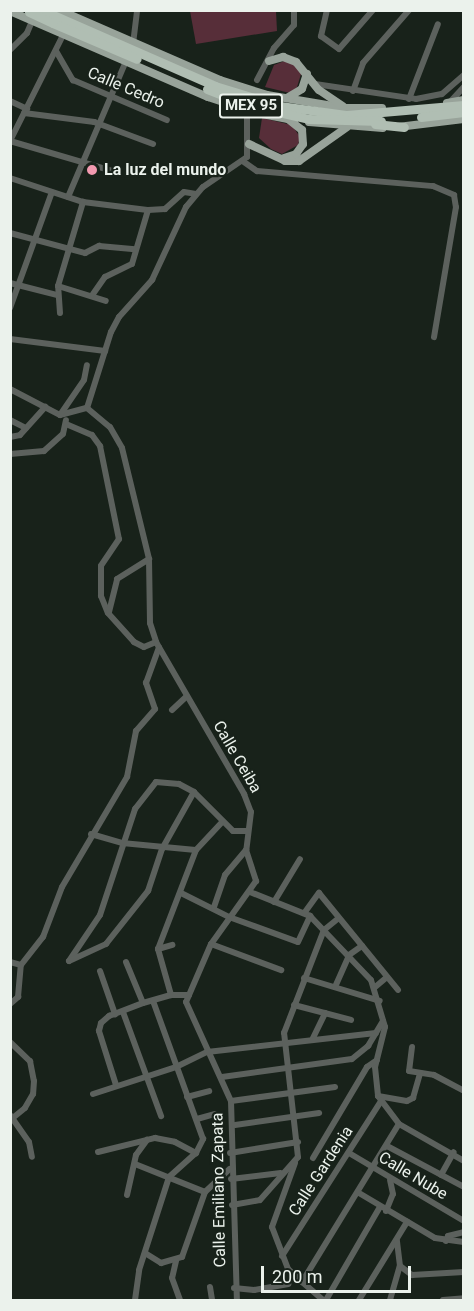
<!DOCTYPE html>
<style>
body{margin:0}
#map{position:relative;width:474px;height:1311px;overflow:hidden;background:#18221a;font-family:Roboto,sans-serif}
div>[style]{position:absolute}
.green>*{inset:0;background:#572e39}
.minor>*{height:6px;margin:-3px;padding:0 3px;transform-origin:3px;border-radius:3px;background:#5c615d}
.major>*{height:8px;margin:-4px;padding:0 4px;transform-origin:4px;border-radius:4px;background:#98a39a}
.highway>*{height:9px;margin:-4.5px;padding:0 4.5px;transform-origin:4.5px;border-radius:4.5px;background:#b0beb3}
.highway-bridge>*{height:9px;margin:-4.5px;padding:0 4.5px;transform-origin:4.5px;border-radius:4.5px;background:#b0beb3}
.dots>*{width:16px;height:16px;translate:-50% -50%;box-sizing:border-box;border:3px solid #18221a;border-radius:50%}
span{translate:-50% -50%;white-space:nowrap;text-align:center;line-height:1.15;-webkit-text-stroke:4.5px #18221a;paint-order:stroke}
.shield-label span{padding:2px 4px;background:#18221a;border:2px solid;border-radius:4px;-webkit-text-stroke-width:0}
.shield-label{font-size:15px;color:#ebf2ec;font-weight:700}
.street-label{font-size:16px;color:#ebf2ec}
.poi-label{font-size:16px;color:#ebf2ec;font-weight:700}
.left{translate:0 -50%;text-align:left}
.frame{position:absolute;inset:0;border:12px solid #ebf2ec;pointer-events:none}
.scale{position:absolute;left:261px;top:1266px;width:150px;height:27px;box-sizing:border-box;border:3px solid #ebf2ec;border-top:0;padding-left:8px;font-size:18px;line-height:21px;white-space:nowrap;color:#ebf2ec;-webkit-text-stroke:4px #18221a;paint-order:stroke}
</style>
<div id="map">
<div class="green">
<div style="clip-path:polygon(190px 11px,276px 11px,277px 31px,196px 44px)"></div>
<div style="clip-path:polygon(287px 60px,302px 71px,297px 87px,290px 93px,265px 87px,274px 65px)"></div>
<div style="clip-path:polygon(262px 118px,292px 125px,300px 137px,298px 145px,282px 154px,271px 149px,259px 138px)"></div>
</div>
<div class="minor">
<div style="left:327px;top:10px;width:27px;rotate:103deg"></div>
<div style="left:321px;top:36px;width:22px;rotate:36deg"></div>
<div style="left:339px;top:49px;width:52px;rotate:-48.9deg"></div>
<div style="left:133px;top:44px;width:34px;rotate:-83deg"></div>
<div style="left:10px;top:50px;width:24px;rotate:-45deg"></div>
<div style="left:27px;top:33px;width:25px;rotate:-67deg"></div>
<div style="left:56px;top:51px;width:34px;rotate:60deg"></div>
<div style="left:73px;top:80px;width:102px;rotate:23.1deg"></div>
<div style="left:257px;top:80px;width:36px;rotate:-62deg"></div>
<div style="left:274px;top:48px;width:30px;rotate:-49deg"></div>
<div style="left:294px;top:25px;width:15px;rotate:-90deg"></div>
<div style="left:315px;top:84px;width:102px;rotate:8.4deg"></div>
<div style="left:416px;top:99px;width:26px;rotate:-11deg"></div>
<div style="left:442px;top:94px;width:29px;rotate:-41deg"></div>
<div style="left:353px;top:91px;width:30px;rotate:-70deg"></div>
<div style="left:363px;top:63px;width:70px;rotate:-49deg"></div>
<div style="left:409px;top:99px;width:80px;rotate:-68.9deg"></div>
<div style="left:10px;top:101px;width:19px;rotate:25deg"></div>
<div style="left:449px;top:103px;width:22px;rotate:-47deg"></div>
<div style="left:24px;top:113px;width:71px;rotate:7.3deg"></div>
<div style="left:94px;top:122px;width:63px;rotate:20.4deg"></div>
<div style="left:10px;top:141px;width:119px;rotate:-63.4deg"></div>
<div style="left:10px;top:141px;width:110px;rotate:16.3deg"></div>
<div style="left:244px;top:162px;width:16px;rotate:35deg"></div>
<div style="left:257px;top:171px;width:177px;rotate:4.9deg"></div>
<div style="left:433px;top:186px;width:23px;rotate:23deg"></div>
<div style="left:454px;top:195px;width:12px;rotate:81deg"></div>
<div style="left:456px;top:207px;width:132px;rotate:99.6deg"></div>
<div style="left:10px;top:178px;width:77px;rotate:18.2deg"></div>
<div style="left:83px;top:202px;width:65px;rotate:7deg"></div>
<div style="left:148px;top:210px;width:17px;rotate:-3deg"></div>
<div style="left:165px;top:209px;width:25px;rotate:-42deg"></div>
<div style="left:184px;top:192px;width:12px;rotate:9deg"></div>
<div style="left:68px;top:197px;width:148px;rotate:-66.9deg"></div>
<div style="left:10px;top:233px;width:78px;rotate:14.9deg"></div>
<div style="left:85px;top:253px;width:16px;rotate:-27deg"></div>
<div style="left:99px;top:246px;width:36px;rotate:5deg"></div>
<div style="left:10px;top:283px;width:49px;rotate:14.3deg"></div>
<div style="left:58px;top:286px;width:50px;rotate:17.4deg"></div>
<div style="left:93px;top:294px;width:21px;rotate:-55deg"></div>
<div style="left:105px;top:277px;width:30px;rotate:-26deg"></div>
<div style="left:132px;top:264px;width:56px;rotate:-73.5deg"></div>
<div style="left:10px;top:308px;width:123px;rotate:-70.1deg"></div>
<div style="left:60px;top:313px;width:27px;rotate:-94deg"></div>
<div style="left:58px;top:286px;width:88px;rotate:-73.4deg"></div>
<div style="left:10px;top:339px;width:96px;rotate:7.2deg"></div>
<div style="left:10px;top:389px;width:56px;rotate:27.5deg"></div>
<div style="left:60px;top:415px;width:28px;rotate:-15deg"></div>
<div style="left:87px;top:408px;width:30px;rotate:40deg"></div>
<div style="left:110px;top:427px;width:24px;rotate:60deg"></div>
<div style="left:122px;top:448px;width:114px;rotate:76.3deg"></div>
<div style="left:149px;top:559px;width:64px;rotate:89.1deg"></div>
<div style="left:150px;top:623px;width:20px;rotate:72deg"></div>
<div style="left:156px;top:642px;width:176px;rotate:59.9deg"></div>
<div style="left:244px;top:794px;width:19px;rotate:69deg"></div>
<div style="left:251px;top:812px;width:38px;rotate:97deg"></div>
<div style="left:246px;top:850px;width:33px;rotate:72deg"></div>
<div style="left:256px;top:881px;width:77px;rotate:125.5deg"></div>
<div style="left:211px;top:944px;width:63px;rotate:113.3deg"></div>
<div style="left:186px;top:1002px;width:109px;rotate:65.6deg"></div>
<div style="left:231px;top:1101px;width:199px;rotate:88.3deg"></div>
<div style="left:87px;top:408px;width:80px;rotate:-72.5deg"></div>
<div style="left:111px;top:332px;width:17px;rotate:-62deg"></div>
<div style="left:119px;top:317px;width:50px;rotate:-48.3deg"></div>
<div style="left:152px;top:280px;width:81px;rotate:-65deg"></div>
<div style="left:186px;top:207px;width:26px;rotate:-50deg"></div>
<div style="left:203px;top:187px;width:53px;rotate:-34.3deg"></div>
<div style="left:247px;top:157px;width:39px;rotate:-90deg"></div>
<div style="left:60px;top:415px;width:42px;rotate:-55.6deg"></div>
<div style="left:84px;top:380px;width:15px;rotate:-79deg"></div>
<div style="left:10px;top:420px;width:18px;rotate:27deg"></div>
<div style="left:66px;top:424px;width:28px;rotate:23deg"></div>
<div style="left:92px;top:435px;width:14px;rotate:54deg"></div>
<div style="left:100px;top:446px;width:95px;rotate:78.5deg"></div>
<div style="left:119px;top:539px;width:32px;rotate:124deg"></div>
<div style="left:101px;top:566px;width:30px;rotate:90deg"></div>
<div style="left:101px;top:596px;width:18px;rotate:68deg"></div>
<div style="left:108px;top:613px;width:39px;rotate:48deg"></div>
<div style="left:134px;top:642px;width:11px;rotate:27deg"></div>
<div style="left:144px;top:647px;width:13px;rotate:-23deg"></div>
<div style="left:10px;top:437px;width:10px;rotate:-11deg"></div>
<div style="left:20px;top:435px;width:38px;rotate:-48deg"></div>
<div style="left:10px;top:454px;width:34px;rotate:-5deg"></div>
<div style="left:44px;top:451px;width:25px;rotate:-42deg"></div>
<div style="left:63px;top:434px;width:14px;rotate:-78deg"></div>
<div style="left:109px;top:612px;width:34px;rotate:-76deg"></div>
<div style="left:117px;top:579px;width:38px;rotate:-32deg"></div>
<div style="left:172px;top:710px;width:19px;rotate:-43deg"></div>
<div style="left:91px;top:834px;width:32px;rotate:16deg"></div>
<div style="left:122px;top:843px;width:74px;rotate:5.4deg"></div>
<div style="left:250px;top:892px;width:65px;rotate:21.8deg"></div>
<div style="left:310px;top:916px;width:88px;rotate:46.4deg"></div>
<div style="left:371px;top:980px;width:49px;rotate:73.4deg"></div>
<div style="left:385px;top:1027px;width:41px;rotate:104deg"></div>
<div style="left:375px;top:1067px;width:29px;rotate:84deg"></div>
<div style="left:378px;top:1096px;width:35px;rotate:53deg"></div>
<div style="left:399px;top:1124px;width:75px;rotate:29.6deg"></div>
<div style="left:181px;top:893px;width:54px;rotate:26.6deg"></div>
<div style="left:229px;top:917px;width:73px;rotate:19.9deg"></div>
<div style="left:298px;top:942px;width:29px;rotate:-65deg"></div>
<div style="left:274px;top:902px;width:50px;rotate:-58.8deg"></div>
<div style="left:214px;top:907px;width:34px;rotate:-71deg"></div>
<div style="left:225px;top:875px;width:33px;rotate:-50deg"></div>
<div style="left:305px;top:912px;width:24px;rotate:-54deg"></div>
<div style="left:319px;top:893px;width:125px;rotate:50.8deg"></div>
<div style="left:211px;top:944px;width:75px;rotate:20.4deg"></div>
<div style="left:158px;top:949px;width:106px;rotate:-69deg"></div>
<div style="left:196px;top:850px;width:38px;rotate:-47deg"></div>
<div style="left:158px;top:949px;width:48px;rotate:74.2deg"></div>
<div style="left:158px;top:949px;width:15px;rotate:-16deg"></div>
<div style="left:69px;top:961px;width:55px;rotate:-56deg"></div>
<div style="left:100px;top:915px;width:112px;rotate:-71.7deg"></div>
<div style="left:135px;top:809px;width:34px;rotate:-52deg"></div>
<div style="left:156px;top:782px;width:23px;rotate:5deg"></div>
<div style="left:179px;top:784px;width:17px;rotate:28deg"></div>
<div style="left:194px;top:792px;width:55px;rotate:45deg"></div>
<div style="left:233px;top:831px;width:15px"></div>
<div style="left:69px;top:961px;width:41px;rotate:-24.7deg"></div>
<div style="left:106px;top:944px;width:68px;rotate:-51.6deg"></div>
<div style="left:148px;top:891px;width:44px;rotate:-71.6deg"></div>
<div style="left:162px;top:849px;width:65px;rotate:-60.7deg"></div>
<div style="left:10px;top:962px;width:11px;rotate:15deg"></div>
<div style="left:126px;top:962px;width:44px;rotate:67.5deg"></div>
<div style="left:21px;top:965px;width:36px;rotate:-52deg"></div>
<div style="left:43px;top:937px;width:53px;rotate:-69.2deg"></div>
<div style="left:62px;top:887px;width:128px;rotate:-59.4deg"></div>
<div style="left:127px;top:777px;width:47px;rotate:-78.9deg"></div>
<div style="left:136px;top:731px;width:29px;rotate:-49deg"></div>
<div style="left:155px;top:709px;width:28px;rotate:-109deg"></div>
<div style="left:146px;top:683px;width:38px;rotate:-70deg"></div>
<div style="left:100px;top:971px;width:46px;rotate:70.8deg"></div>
<div style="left:304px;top:978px;width:79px;rotate:16.8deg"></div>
<div style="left:335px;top:987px;width:35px;rotate:-66deg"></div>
<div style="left:349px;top:955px;width:16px;rotate:-35deg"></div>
<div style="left:374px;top:988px;width:17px;rotate:-40deg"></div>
<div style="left:10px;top:1004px;width:11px;rotate:-41deg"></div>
<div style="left:18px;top:997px;width:32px;rotate:-85deg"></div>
<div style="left:294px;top:1005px;width:59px;rotate:14.7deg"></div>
<div style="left:123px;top:1012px;width:111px;rotate:69.9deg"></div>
<div style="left:313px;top:1038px;width:28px;rotate:-64deg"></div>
<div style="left:10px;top:1042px;width:28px;rotate:44deg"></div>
<div style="left:30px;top:1061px;width:20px;rotate:79deg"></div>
<div style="left:34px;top:1081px;width:13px;rotate:94deg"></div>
<div style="left:33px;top:1094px;width:16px;rotate:120deg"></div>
<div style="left:25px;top:1108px;width:19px;rotate:141deg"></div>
<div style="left:412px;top:1047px;width:24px;rotate:97deg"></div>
<div style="left:409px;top:1071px;width:25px;rotate:9deg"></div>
<div style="left:434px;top:1075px;width:34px;rotate:28deg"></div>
<div style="left:222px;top:1077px;width:131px;rotate:-7.9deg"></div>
<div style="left:352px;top:1059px;width:21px;rotate:-39deg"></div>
<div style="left:368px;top:1046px;width:29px;rotate:-59deg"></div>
<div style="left:116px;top:1085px;width:57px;rotate:-107.5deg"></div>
<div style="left:99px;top:1031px;width:8px;rotate:-76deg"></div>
<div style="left:101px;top:1023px;width:11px;rotate:-41deg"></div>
<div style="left:109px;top:1016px;width:36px;rotate:-21deg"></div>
<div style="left:143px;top:1003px;width:29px;rotate:-16deg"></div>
<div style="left:171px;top:995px;width:18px"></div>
<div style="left:93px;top:1094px;width:87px;rotate:-18deg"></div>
<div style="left:176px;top:1067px;width:34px;rotate:-26deg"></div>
<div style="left:207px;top:1052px;width:170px;rotate:-6.4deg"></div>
<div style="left:378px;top:1096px;width:29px;rotate:10deg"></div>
<div style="left:407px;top:1101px;width:7px;rotate:-27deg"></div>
<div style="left:413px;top:1098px;width:26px;rotate:-74deg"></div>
<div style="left:187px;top:1097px;width:23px;rotate:-15deg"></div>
<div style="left:231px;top:1101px;width:105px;rotate:-7.7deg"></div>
<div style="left:10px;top:1115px;width:33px;rotate:55deg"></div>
<div style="left:29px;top:1142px;width:15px;rotate:79deg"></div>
<div style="left:197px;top:1119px;width:18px;rotate:-16deg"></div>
<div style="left:235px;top:1125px;width:85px;rotate:-8.1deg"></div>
<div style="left:387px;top:1146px;width:87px;rotate:28deg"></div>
<div style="left:98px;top:1152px;width:59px;rotate:-13.8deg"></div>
<div style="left:155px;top:1138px;width:20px;rotate:11deg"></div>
<div style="left:175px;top:1142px;width:24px;rotate:28deg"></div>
<div style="left:230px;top:1153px;width:69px;rotate:-9.2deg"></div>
<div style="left:349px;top:1153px;width:134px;rotate:30.6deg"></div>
<div style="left:313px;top:1158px;width:106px;rotate:-59.3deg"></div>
<div style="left:367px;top:1067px;width:12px;rotate:-35deg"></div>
<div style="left:295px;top:1163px;width:68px;rotate:109.8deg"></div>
<div style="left:272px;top:1227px;width:45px;rotate:69.1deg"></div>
<div style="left:288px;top:1269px;width:19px;rotate:43deg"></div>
<div style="left:135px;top:1164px;width:75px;rotate:21.8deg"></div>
<div style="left:441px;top:1175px;width:26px;rotate:-61deg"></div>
<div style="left:231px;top:1179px;width:50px;rotate:-6.8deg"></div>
<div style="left:359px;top:1193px;width:88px;rotate:30.6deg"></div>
<div style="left:435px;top:1238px;width:29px;rotate:8deg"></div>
<div style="left:127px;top:1195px;width:41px;rotate:-77.3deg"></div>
<div style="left:136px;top:1155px;width:19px;rotate:-54deg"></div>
<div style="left:232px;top:1205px;width:28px;rotate:-10deg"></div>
<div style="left:260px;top:1200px;width:57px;rotate:-48.5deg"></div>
<div style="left:298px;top:1157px;width:125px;rotate:-96.4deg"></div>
<div style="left:284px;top:1033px;width:110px;rotate:-68.8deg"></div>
<div style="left:324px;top:930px;width:19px;rotate:-39deg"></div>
<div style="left:386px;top:1211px;width:18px;rotate:-68deg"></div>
<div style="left:393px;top:1194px;width:14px;rotate:-102deg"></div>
<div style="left:446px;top:1241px;width:5px;rotate:-68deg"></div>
<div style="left:448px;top:1236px;width:16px;rotate:-14deg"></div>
<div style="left:145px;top:1253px;width:19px;rotate:32deg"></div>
<div style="left:161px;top:1263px;width:22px;rotate:-16deg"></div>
<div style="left:182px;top:1257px;width:69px;rotate:-70.5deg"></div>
<div style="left:205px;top:1192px;width:34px;rotate:-43deg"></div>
<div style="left:282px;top:1256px;width:184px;rotate:-57.4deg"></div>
<div style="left:176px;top:1261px;width:17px;rotate:103deg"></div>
<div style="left:172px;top:1278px;width:23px;rotate:70deg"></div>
<div style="left:400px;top:1266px;width:15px;rotate:37deg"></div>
<div style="left:412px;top:1275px;width:52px;rotate:-3.3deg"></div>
<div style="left:210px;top:1287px;width:13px;rotate:81deg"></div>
<div style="left:234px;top:1288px;width:20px;rotate:6deg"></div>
<div style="left:254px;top:1290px;width:35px;rotate:-10deg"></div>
<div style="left:135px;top:1300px;width:30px;rotate:-82deg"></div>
<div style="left:139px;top:1270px;width:98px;rotate:-72.1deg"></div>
<div style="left:169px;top:1177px;width:36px;rotate:-42deg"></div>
<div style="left:196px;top:1153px;width:16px;rotate:-63deg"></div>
<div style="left:203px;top:1139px;width:147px;rotate:-109.9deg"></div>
<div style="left:323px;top:1300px;width:28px;rotate:-139deg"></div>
<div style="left:302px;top:1282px;width:185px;rotate:-58.5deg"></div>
<div style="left:326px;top:1300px;width:108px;rotate:-59.9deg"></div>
<div style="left:359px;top:1300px;width:92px;rotate:-58.4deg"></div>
<div style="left:390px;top:1300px;width:35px;rotate:-74deg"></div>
<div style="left:400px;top:1266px;width:26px;rotate:-97deg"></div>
<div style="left:443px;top:1300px;width:21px;rotate:-5deg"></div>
</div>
<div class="major">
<div style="left:59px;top:10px;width:176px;rotate:23.5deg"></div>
<div style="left:220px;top:80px;width:49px;rotate:17.7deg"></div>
<div style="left:267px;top:95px;width:79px;rotate:9.5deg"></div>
<div style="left:345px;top:108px;width:37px"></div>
<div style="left:10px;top:11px;width:216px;rotate:23.5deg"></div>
<div style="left:208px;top:97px;width:52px;rotate:18.1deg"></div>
<div style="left:257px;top:113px;width:38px;rotate:11deg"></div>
<div style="left:269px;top:61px;width:15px;rotate:-16deg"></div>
<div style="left:283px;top:57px;width:14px;rotate:21deg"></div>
<div style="left:296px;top:62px;width:36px;rotate:51deg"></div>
<div style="left:319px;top:90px;width:29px;rotate:34deg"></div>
<div style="left:287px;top:98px;width:17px;rotate:-31deg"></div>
<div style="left:302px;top:89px;width:16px;rotate:-72deg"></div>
<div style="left:447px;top:103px;width:17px;rotate:-10deg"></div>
<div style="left:309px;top:122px;width:74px;rotate:4.6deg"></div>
<div style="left:398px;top:127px;width:66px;rotate:-6.9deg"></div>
<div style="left:249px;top:144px;width:40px;rotate:25deg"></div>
<div style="left:285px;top:161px;width:14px"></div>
<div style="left:299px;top:161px;width:59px;rotate:-35.3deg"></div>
<div style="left:284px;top:158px;width:13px;rotate:-18deg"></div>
<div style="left:296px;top:154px;width:12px;rotate:-55deg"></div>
<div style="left:303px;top:144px;width:14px;rotate:-94deg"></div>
<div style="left:302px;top:130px;width:18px;rotate:-142deg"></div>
</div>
<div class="highway">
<div style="left:42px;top:10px;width:189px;rotate:23.7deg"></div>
<div style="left:215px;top:86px;width:68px;rotate:17.1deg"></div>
<div style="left:280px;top:106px;width:68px;rotate:7.7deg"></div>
<div style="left:347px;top:115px;width:117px;rotate:-4.9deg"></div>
<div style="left:53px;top:23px;width:91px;rotate:23.2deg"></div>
<div style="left:207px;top:89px;width:44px;rotate:21.3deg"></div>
<div style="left:248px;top:105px;width:63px;rotate:12.9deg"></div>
<div style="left:309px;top:119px;width:72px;rotate:1.6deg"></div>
<div style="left:421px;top:117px;width:43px;rotate:-6.6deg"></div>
<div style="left:375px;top:124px;width:29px;rotate:6deg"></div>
</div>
<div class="highway-bridge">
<div style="left:29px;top:12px;width:26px;rotate:25deg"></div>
</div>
<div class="dots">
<div style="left:92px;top:170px;background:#f29ab0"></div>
</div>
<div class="shield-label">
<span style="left:251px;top:106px">MEX 95</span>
</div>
<div class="street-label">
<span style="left:126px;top:88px;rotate:23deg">Calle Cedro</span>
<span style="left:237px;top:757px;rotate:60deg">Calle Ceiba</span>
<span style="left:321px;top:1171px;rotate:-57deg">Calle Gardenia</span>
<span style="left:413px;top:1176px;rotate:31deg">Calle Nube</span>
<span style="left:219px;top:1190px;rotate:-91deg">Calle Emiliano Zapata</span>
</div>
<div class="poi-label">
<span class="left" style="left:104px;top:170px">La luz del mundo</span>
</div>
<div class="frame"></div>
<div class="scale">200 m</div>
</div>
